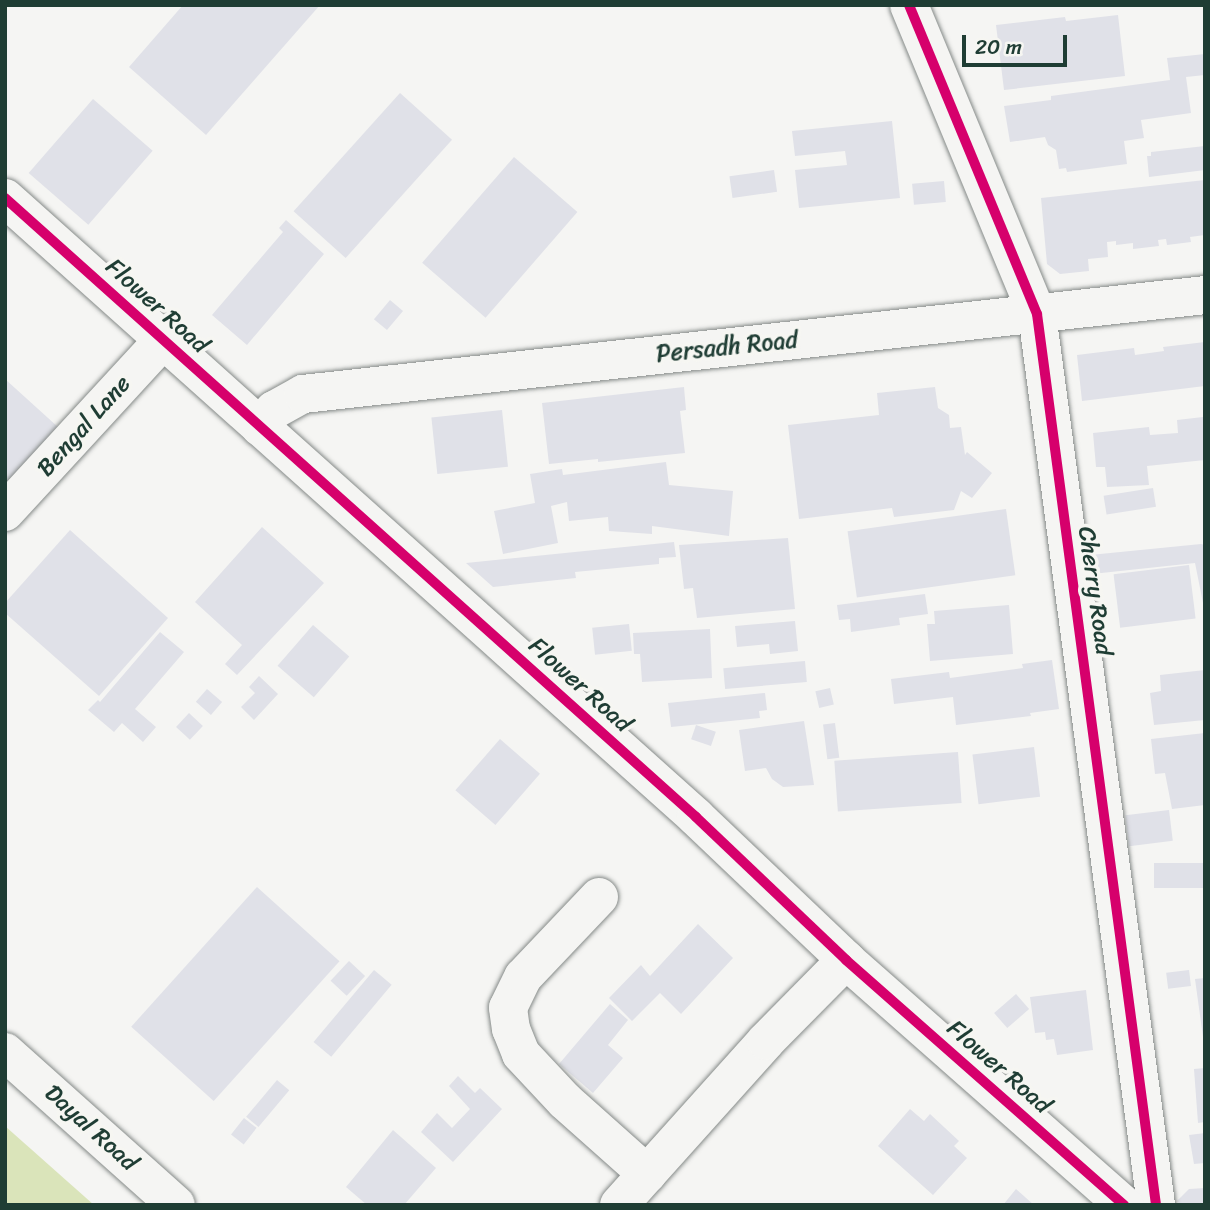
<!DOCTYPE html>
<style>
body{margin:0}
#map{position:relative;width:1210px;height:1210px;overflow:hidden;background:#f5f5f3;font-family:Sriracha,sans-serif}
div>[style]{position:absolute}
.green>*{inset:0;background:#dae4ba}
.building>*{inset:0;background:#e0e1e8;transform-origin:0 0}
.roads{filter:drop-shadow(0 0 2px #858a88) drop-shadow(0 0 2px #858a88)}
.minor>*{height:38px;margin:-19px;padding:0 19px;transform-origin:19px;border-radius:19px;background:#f5f5f3}
.cycleway>*{height:10px;margin:-5px;padding:0 5px;transform-origin:5px;border-radius:5px;background:#d6006c}
span{translate:-50% -50%;white-space:nowrap;text-align:center;line-height:1.15;-webkit-text-stroke:7px #f6f6f2;paint-order:stroke}
.street-label{font-size:24px;color:#1f3d34}
.frame{position:absolute;inset:0;border:7px solid #1f3d34;pointer-events:none}
.scale{position:absolute;left:962px;top:35px;width:105px;height:32px;box-sizing:border-box;border:4px solid #1f3d34;border-top:0;padding-left:9px;font-size:21px;line-height:24px;white-space:nowrap;color:#1f3d34;-webkit-text-stroke:5px #f6f6f2;paint-order:stroke}
</style>
<div id="map">
<div class="green">
<div style="clip-path:polygon(5px 1126px,94px 1205px,5px 1205px)"></div>
</div>
<div class="building">
<div style="clip-path:polygon(183px 5px,320px 5px,206px 135px,129px 67px)"></div>
<div style="clip-path:polygon(1118px 15px,1125px 76px,1004px 90px,996px 25px,1065px 17px,1066px 21px)"></div>
<div style="clip-path:polygon(1205px 54px,1205px 75px,1186px 77px,1191px 113px,1141px 120px,1144px 138px,1124px 141px,1127px 164px,1067px 172px,1066px 168px,1059px 169px,1056px 150px,1048px 145px,1045px 137px,1010px 142px,1004px 106px,1051px 100px,1051px 96px,1170px 80px,1167px 58px)"></div>
<div style="left:400px;top:93px;width:70px;height:159px;rotate:42deg"></div>
<div style="left:93px;top:99px;width:79px;height:98px;rotate:41deg"></div>
<div style="clip-path:polygon(892px 121px,900px 198px,799px 208px,795px 170px,847px 165px,845px 151px,795px 156px,792px 131px)"></div>
<div style="clip-path:polygon(1205px 146px,1205px 170px,1149px 177px,1147px 156px,1151px 156px,1151px 152px)"></div>
<div style="left:514px;top:157px;width:84px;height:140px;rotate:41deg"></div>
<div style="left:774px;top:170px;width:22px;height:45px;rotate:82deg"></div>
<div style="clip-path:polygon(1205px 180px,1205px 235px,1190px 237px,1191px 242px,1167px 245px,1166px 239px,1158px 240px,1159px 246px,1133px 249px,1133px 243px,1116px 245px,1116px 241px,1107px 242px,1108px 257px,1088px 259px,1089px 271px,1060px 274px,1047px 264px,1041px 198px)"></div>
<div style="left:944px;top:181px;width:21px;height:32px;rotate:85deg"></div>
<div style="clip-path:polygon(286px 220px,324px 254px,247px 345px,212px 315px,283px 232px,279px 228px)"></div>
<div style="left:390px;top:300px;width:17px;height:25px;rotate:40deg"></div>
<div style="clip-path:polygon(1205px 342px,1205px 386px,1082px 401px,1077px 355px,1134px 348px,1135px 355px,1164px 351px,1163px 347px)"></div>
<div style="clip-path:polygon(5px 379px,58px 427px,5px 485px)"></div>
<div style="clip-path:polygon(684px 387px,686px 410px,680px 411px,685px 453px,598px 462px,598px 459px,549px 464px,542px 403px)"></div>
<div style="clip-path:polygon(935px 387px,938px 408px,949px 415px,950px 428px,961px 427px,965px 455px,967px 452px,992px 473px,972px 498px,961px 491px,954px 510px,894px 517px,892px 508px,799px 519px,788px 425px,879px 415px,877px 393px)"></div>
<div style="left:502px;top:410px;width:57px;height:71px;rotate:84deg"></div>
<div style="clip-path:polygon(1203px 417px,1205px 460px,1147px 466px,1149px 485px,1107px 487px,1105px 467px,1096px 467px,1093px 433px,1149px 427px,1150px 435px,1178px 433px,1177px 420px)"></div>
<div style="clip-path:polygon(666px 462px,669px 485px,733px 491px,729px 536px,652px 526px,652px 534px,609px 531px,608px 517px,569px 521px,567px 502px,551px 506px,558px 543px,503px 554px,494px 511px,535px 503px,530px 474px,562px 469px,563px 475px)"></div>
<div style="left:1153px;top:488px;width:19px;height:50px;rotate:81deg"></div>
<div style="left:1006px;top:509px;width:67px;height:160px;rotate:82deg"></div>
<div style="clip-path:polygon(262px 527px,324px 583px,237px 675px,225px 664px,242px 645px,195px 602px)"></div>
<div style="clip-path:polygon(70px 530px,168px 618px,99px 696px,5px 613px,5px 603px)"></div>
<div style="clip-path:polygon(788px 538px,795px 609px,697px 618px,693px 588px,684px 589px,679px 545px)"></div>
<div style="clip-path:polygon(674px 542px,676px 557px,659px 558px,659px 564px,575px 572px,576px 578px,493px 587px,466px 563px)"></div>
<div style="clip-path:polygon(1201px 544px,1205px 545px,1205px 613px,1195px 563px,1092px 574px,1090px 555px)"></div>
<div style="left:1189px;top:565px;width:54px;height:76px;rotate:83deg"></div>
<div style="clip-path:polygon(925px 594px,928px 614px,899px 618px,900px 625px,851px 632px,850px 619px,839px 620px,837px 605px)"></div>
<div style="clip-path:polygon(1009px 605px,1013px 654px,930px 661px,927px 624px,935px 624px,934px 611px)"></div>
<div style="clip-path:polygon(795px 621px,798px 651px,770px 654px,769px 644px,737px 647px,735px 626px)"></div>
<div style="left:629px;top:624px;width:27px;height:37px;rotate:84deg"></div>
<div style="left:313px;top:625px;width:48px;height:54px;rotate:41deg"></div>
<div style="clip-path:polygon(710px 629px,712px 678px,642px 682px,640px 654px,634px 654px,633px 633px)"></div>
<div style="clip-path:polygon(160px 632px,184px 652px,135px 709px,156px 727px,143px 742px,122px 723px,114px 732px,88px 710px,98px 700px,100px 702px)"></div>
<div style="clip-path:polygon(1052px 660px,1059px 709px,1030px 713px,1031px 716px,956px 725px,953px 697px,894px 704px,891px 679px,949px 672px,950px 678px,1023px 668px,1022px 664px)"></div>
<div style="left:805px;top:661px;width:21px;height:82px;rotate:85deg"></div>
<div style="clip-path:polygon(1205px 670px,1205px 720px,1154px 725px,1150px 693px,1161px 691px,1160px 675px)"></div>
<div style="clip-path:polygon(259px 676px,278px 694px,254px 720px,241px 707px,255px 693px,249px 687px)"></div>
<div style="left:830px;top:688px;width:17px;height:15px;rotate:77deg"></div>
<div style="left:207px;top:689px;width:20px;height:17px;rotate:41deg"></div>
<div style="clip-path:polygon(765px 693px,767px 710px,759px 711px,760px 718px,671px 727px,668px 703px)"></div>
<div style="left:189px;top:713px;width:19px;height:19px;rotate:43deg"></div>
<div style="clip-path:polygon(804px 721px,814px 785px,783px 787px,772px 779px,766px 768px,745px 771px,739px 730px)"></div>
<div style="left:835px;top:723px;width:35px;height:12px;rotate:83deg"></div>
<div style="left:696px;top:725px;width:21px;height:15px;rotate:19deg"></div>
<div style="clip-path:polygon(1205px 733px,1205px 805px,1172px 809px,1165px 773px,1155px 774px,1151px 739px)"></div>
<div style="left:500px;top:739px;width:53px;height:68px;rotate:41deg"></div>
<div style="left:1034px;top:747px;width:50px;height:62px;rotate:83deg"></div>
<div style="left:958px;top:752px;width:51px;height:124px;rotate:86deg"></div>
<div style="left:1169px;top:810px;width:31px;height:44px;rotate:83deg"></div>
<div style="left:1205px;top:863px;width:25px;height:51px;rotate:90deg"></div>
<div style="left:257px;top:887px;width:111px;height:188px;rotate:42deg"></div>
<div style="clip-path:polygon(698px 924px,733px 958px,681px 1014px,660px 993px,632px 1021px,609px 998px,641px 965px,650px 976px)"></div>
<div style="left:349px;top:961px;width:22px;height:27px;rotate:43deg"></div>
<div style="left:374px;top:970px;width:23px;height:94px;rotate:40deg"></div>
<div style="left:1189px;top:970px;width:16px;height:23px;rotate:83deg"></div>
<div style="clip-path:polygon(1205px 978px,1205px 1037px,1203px 1037px,1195px 979px)"></div>
<div style="clip-path:polygon(1086px 990px,1093px 1050px,1057px 1055px,1054px 1039px,1046px 1040px,1045px 1032px,1035px 1033px,1030px 997px)"></div>
<div style="left:1016px;top:994px;width:20px;height:29px;rotate:49deg"></div>
<div style="clip-path:polygon(610px 1004px,628px 1020px,608px 1045px,623px 1058px,593px 1093px,559px 1064px)"></div>
<div style="clip-path:polygon(1205px 1068px,1205px 1122px,1198px 1123px,1194px 1069px)"></div>
<div style="clip-path:polygon(458px 1076px,475px 1093px,480px 1088px,502px 1109px,453px 1162px,421px 1132px,437px 1113px,452px 1128px,470px 1109px,449px 1086px)"></div>
<div style="left:277px;top:1080px;width:16px;height:48px;rotate:40deg"></div>
<div style="clip-path:polygon(910px 1109px,924px 1121px,930px 1114px,959px 1141px,954px 1146px,967px 1158px,933px 1195px,878px 1146px)"></div>
<div style="left:244px;top:1118px;width:16px;height:21px;rotate:38deg"></div>
<div style="clip-path:polygon(393px 1130px,436px 1168px,404px 1205px,367px 1205px,346px 1187px)"></div>
<div style="clip-path:polygon(1205px 1133px,1205px 1163px,1194px 1164px,1189px 1135px)"></div>
<div style="clip-path:polygon(1205px 1188px,1205px 1205px,1181px 1205px,1177px 1201px,1189px 1189px)"></div>
<div style="clip-path:polygon(1016px 1189px,1034px 1205px,1003px 1205px)"></div>
</div>
<div class="roads">
<div class="minor">
<div style="left:909px;top:5px;width:334px;rotate:67.5deg"></div>
<div style="left:1037px;top:314px;width:899px;rotate:82.39deg"></div>
<div style="left:5px;top:198px;width:928px;rotate:41.85deg"></div>
<div style="left:696px;top:817px;width:207px;rotate:43.6deg"></div>
<div style="left:846px;top:960px;width:371px;rotate:41.4deg"></div>
<div style="left:260px;top:427px;width:22px;rotate:-51deg"></div>
<div style="left:274px;top:410px;width:33px;rotate:-29deg"></div>
<div style="left:303px;top:394px;width:907px;rotate:-6.26deg"></div>
<div style="left:5px;top:512px;width:234px;rotate:-47.4deg"></div>
<div style="left:599px;top:897px;width:110px;rotate:133.5deg"></div>
<div style="left:523px;top:977px;width:34px;rotate:116deg"></div>
<div style="left:508px;top:1008px;width:21px;rotate:82deg"></div>
<div style="left:511px;top:1029px;width:27px;rotate:68deg"></div>
<div style="left:521px;top:1054px;width:64px;rotate:46.9deg"></div>
<div style="left:565px;top:1101px;width:110px;rotate:41.7deg"></div>
<div style="left:5px;top:1052px;width:229px;rotate:41.8deg"></div>
<div style="left:619px;top:1205px;width:220px;rotate:-48.1deg"></div>
<div style="left:766px;top:1041px;width:114px;rotate:-45.4deg"></div>
</div>
</div>
<div class="cycleway">
<div style="left:909px;top:5px;width:334px;rotate:67.5deg"></div>
<div style="left:1037px;top:314px;width:899px;rotate:82.39deg"></div>
<div style="left:5px;top:198px;width:928px;rotate:41.85deg"></div>
<div style="left:696px;top:817px;width:207px;rotate:43.6deg"></div>
<div style="left:846px;top:960px;width:371px;rotate:41.4deg"></div>
</div>
<div class="street-label">
<span style="left:157px;top:306px;rotate:42deg">Flower Road</span>
<span style="left:727px;top:347px;rotate:-6deg">Persadh Road</span>
<span style="left:84px;top:426px;rotate:-48deg">Bengal Lane</span>
<span style="left:1095px;top:591px;rotate:82deg">Cherry Road</span>
<span style="left:580px;top:685px;rotate:42deg">Flower Road</span>
<span style="left:999px;top:1067px;rotate:41deg">Flower Road</span>
<span style="left:91px;top:1128px;rotate:42deg">Dayal Road</span>
</div>
<div class="frame"></div>
<div class="scale">20 m</div>
</div>
